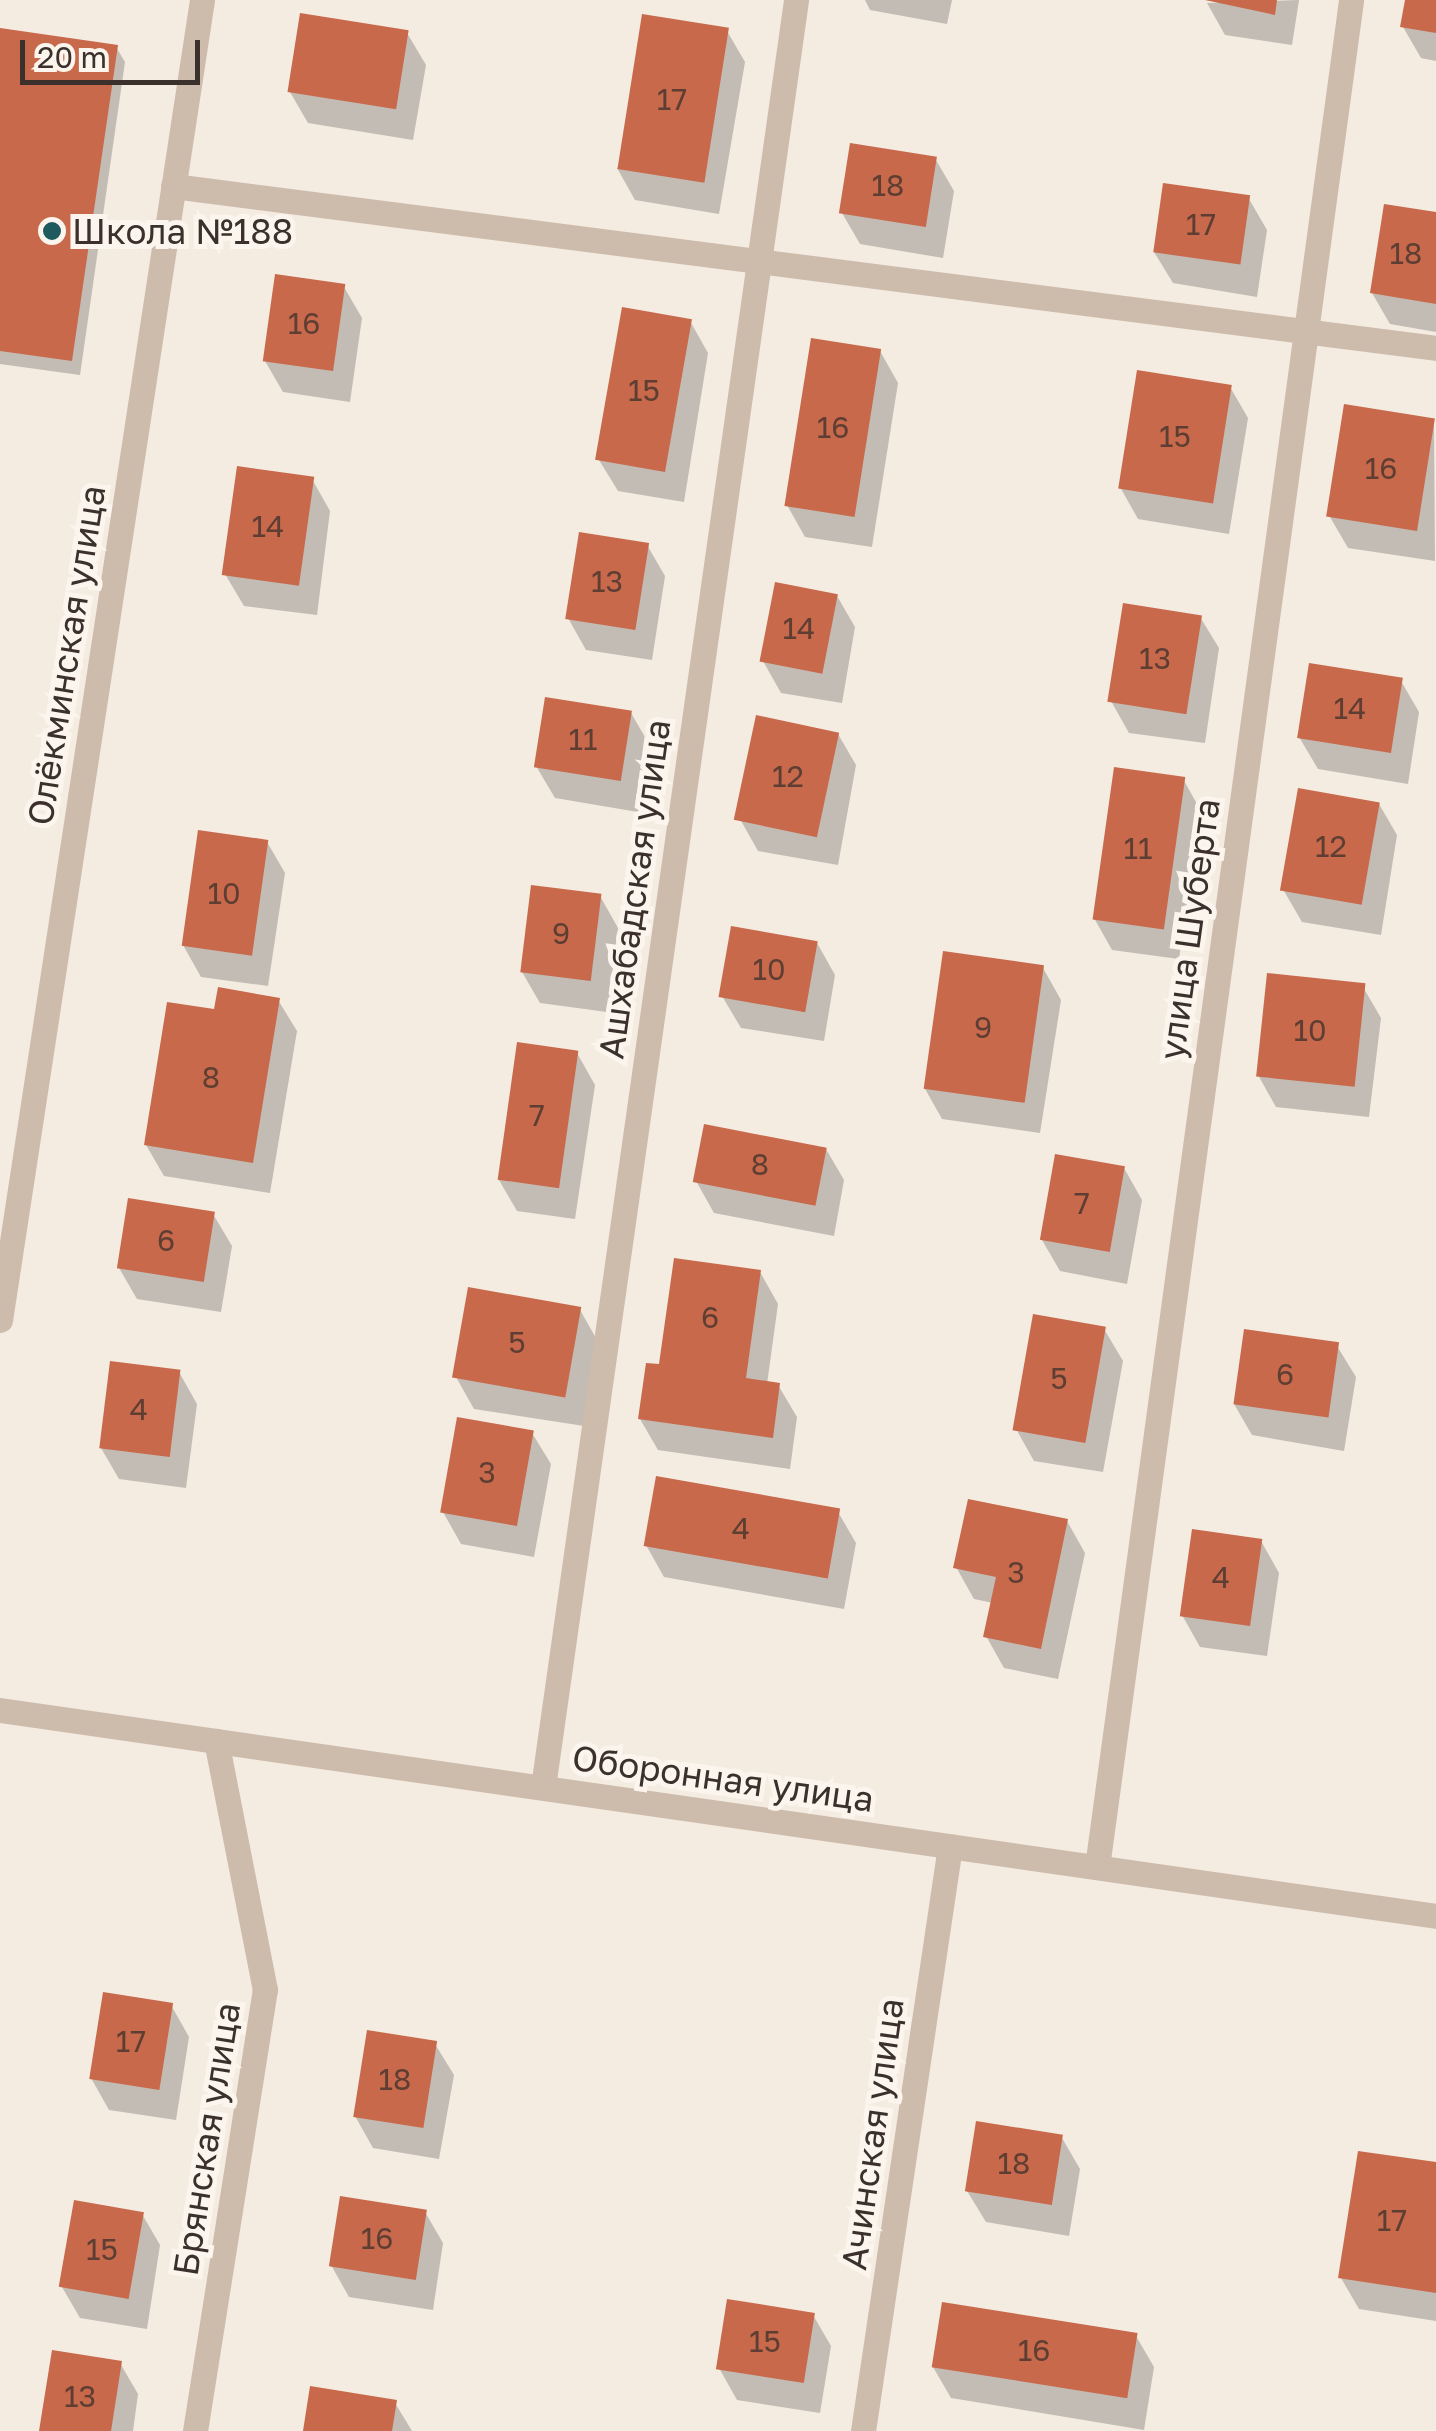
<!DOCTYPE html>
<meta charset="utf-8">
<style>
body{margin:0}
#map{position:relative;width:1436px;height:2431px;overflow:hidden;background:#f4ebe1;font-family:"Golos Text",sans-serif}
div>[style]{position:absolute}
.shadow>*{inset:0;background:#0003}
.building>*{inset:0;background:#c8694b;transform-origin:0 0}
.service>*{height:25px;margin:-12.5px;padding:0 12.5px;transform-origin:12.5px;border-radius:12.5px;background:#cdbbac}
.minor>*{height:25px;margin:-12.5px;padding:0 12.5px;transform-origin:12.5px;border-radius:12.5px;background:#cdbbac}
.tertiary>*{height:25px;margin:-12.5px;padding:0 12.5px;transform-origin:12.5px;border-radius:12.5px;background:#cdbbac}
.dots>*{width:28px;height:28px;translate:-50% -50%;box-sizing:border-box;border:5px solid #fbf5ee;border-radius:50%}
span{translate:-50% -50%;white-space:nowrap;text-align:center;line-height:1.15;-webkit-text-stroke:10px #fbf5ee;paint-order:stroke}
.number-label{font-size:30px;color:#5e3e33}
.number-label span{-webkit-text-stroke-width:0}
.poi-label{font-size:35px;color:#3b302b}
.left{translate:0 -50%;text-align:left}
.street-label{font-size:35px;color:#3b302b}
.scale{position:absolute;left:20px;top:40px;width:180px;height:45px;box-sizing:border-box;border:5px solid #3b302b;border-top:0;padding-left:12px;font-size:30px;line-height:35px;white-space:nowrap;color:#3b302b;-webkit-text-stroke:8px #fbf5ee;paint-order:stroke}
</style>
<div id="map">
<div class="shadow">
<div style="clip-path:polygon(865px 0,952px 0,947px 24px,870px 10px)"></div>
<div style="clip-path:polygon(1299px 0,1292px 45px,1225px 35px,1207px 3px)"></div>
<div style="clip-path:polygon(1407px 0,1436px 0,1436px 61px,1421px 58px,1403px 27px)"></div>
<div style="clip-path:polygon(0 30px,116px 47px,125px 62px,80px 375px,0 364px)"></div>
<div style="clip-path:polygon(727px 31px,745px 62px,719px 214px,635px 200px,617px 168px)"></div>
<div style="clip-path:polygon(407px 33px,426px 65px,413px 140px,308px 123px,290px 92px)"></div>
<div style="clip-path:polygon(936px 160px,954px 191px,943px 258px,860px 244px,842px 213px)"></div>
<div style="clip-path:polygon(1249px 199px,1267px 230px,1257px 297px,1173px 283px,1154px 252px)"></div>
<div style="clip-path:polygon(1436px 215px,1436px 332px,1390px 324px,1372px 293px)"></div>
<div style="clip-path:polygon(344px 287px,362px 318px,350px 402px,283px 392px,265px 361px)"></div>
<div style="clip-path:polygon(690px 321px,708px 353px,684px 502px,618px 491px,599px 460px)"></div>
<div style="clip-path:polygon(880px 351px,898px 383px,872px 547px,805px 537px,787px 505px)"></div>
<div style="clip-path:polygon(1230px 387px,1248px 418px,1229px 534px,1138px 519px,1120px 487px)"></div>
<div style="clip-path:polygon(1434px 420px,1435px 561px,1348px 548px,1330px 517px)"></div>
<div style="clip-path:polygon(312px 479px,330px 511px,317px 615px,244px 606px,225px 574px)"></div>
<div style="clip-path:polygon(647px 545px,665px 576px,652px 660px,586px 650px,568px 618px)"></div>
<div style="clip-path:polygon(837px 596px,855px 627px,842px 703px,781px 693px,763px 661px)"></div>
<div style="clip-path:polygon(1200px 617px,1219px 648px,1205px 743px,1129px 733px,1111px 701px)"></div>
<div style="clip-path:polygon(1401px 681px,1419px 712px,1408px 784px,1318px 769px,1299px 737px)"></div>
<div style="clip-path:polygon(631px 713px,649px 744px,638px 812px,555px 798px,536px 766px)"></div>
<div style="clip-path:polygon(838px 734px,856px 765px,838px 865px,758px 851px,740px 819px)"></div>
<div style="clip-path:polygon(1183px 779px,1201px 811px,1179px 959px,1112px 950px,1094px 918px)"></div>
<div style="clip-path:polygon(1379px 804px,1397px 835px,1381px 935px,1302px 922px,1284px 891px)"></div>
<div style="clip-path:polygon(267px 842px,285px 873px,268px 986px,201px 977px,183px 945px)"></div>
<div style="clip-path:polygon(600px 896px,618px 928px,607px 1012px,540px 1003px,522px 972px)"></div>
<div style="clip-path:polygon(817px 943px,835px 975px,824px 1041px,741px 1028px,722px 996px)"></div>
<div style="clip-path:polygon(1043px 968px,1061px 1000px,1040px 1133px,942px 1119px,924px 1087px)"></div>
<div style="clip-path:polygon(1363px 987px,1381px 1018px,1369px 1117px,1276px 1107px,1258px 1075px)"></div>
<div style="clip-path:polygon(278px 1000px,297px 1031px,270px 1193px,164px 1176px,146px 1145px,216px 1012px)"></div>
<div style="clip-path:polygon(577px 1053px,595px 1085px,575px 1219px,517px 1211px,499px 1180px)"></div>
<div style="clip-path:polygon(826px 1149px,844px 1180px,834px 1236px,714px 1213px,696px 1181px)"></div>
<div style="clip-path:polygon(1124px 1168px,1142px 1200px,1127px 1284px,1060px 1271px,1042px 1240px)"></div>
<div style="clip-path:polygon(213px 1214px,232px 1246px,221px 1312px,137px 1299px,119px 1268px)"></div>
<div style="clip-path:polygon(760px 1272px,778px 1304px,767px 1384px,778px 1385px,797px 1417px,790px 1469px,658px 1450px,640px 1419px,661px 1367px)"></div>
<div style="clip-path:polygon(579px 1308px,597px 1340px,584px 1426px,474px 1409px,456px 1377px)"></div>
<div style="clip-path:polygon(1104px 1329px,1123px 1361px,1103px 1472px,1034px 1461px,1016px 1429px)"></div>
<div style="clip-path:polygon(1337px 1346px,1356px 1377px,1344px 1451px,1252px 1435px,1234px 1404px)"></div>
<div style="clip-path:polygon(179px 1372px,197px 1404px,186px 1488px,119px 1479px,101px 1448px)"></div>
<div style="clip-path:polygon(532px 1433px,551px 1464px,534px 1557px,461px 1544px,443px 1512px)"></div>
<div style="clip-path:polygon(838px 1512px,856px 1543px,844px 1609px,664px 1577px,646px 1545px)"></div>
<div style="clip-path:polygon(1067px 1521px,1085px 1553px,1058px 1679px,1004px 1668px,986px 1636px,993px 1603px,974px 1599px,956px 1567px)"></div>
<div style="clip-path:polygon(1261px 1541px,1279px 1573px,1267px 1656px,1200px 1647px,1182px 1615px)"></div>
<div style="clip-path:polygon(171px 2005px,189px 2037px,176px 2120px,109px 2110px,91px 2078px)"></div>
<div style="clip-path:polygon(435px 2044px,454px 2075px,439px 2159px,373px 2148px,355px 2116px)"></div>
<div style="clip-path:polygon(1062px 2138px,1080px 2169px,1069px 2236px,986px 2222px,967px 2191px)"></div>
<div style="clip-path:polygon(1436px 2165px,1436px 2321px,1359px 2309px,1341px 2278px)"></div>
<div style="clip-path:polygon(425px 2212px,443px 2243px,433px 2310px,349px 2297px,331px 2265px)"></div>
<div style="clip-path:polygon(142px 2214px,160px 2245px,147px 2329px,80px 2318px,62px 2287px)"></div>
<div style="clip-path:polygon(813px 2315px,831px 2346px,820px 2413px,737px 2400px,719px 2368px)"></div>
<div style="clip-path:polygon(1136px 2336px,1154px 2367px,1144px 2430px,951px 2398px,933px 2367px)"></div>
<div style="clip-path:polygon(120px 2363px,138px 2394px,133px 2431px,42px 2431px)"></div>
<div style="clip-path:polygon(395px 2403px,412px 2431px,305px 2431px)"></div>
</div>
<div class="building">
<div style="clip-path:polygon(1205px 0,1277px 0,1275px 15px)"></div>
<div style="clip-path:polygon(1405px 0,1436px 0,1436px 33px,1400px 27px)"></div>
<div style="left:300px;top:13px;width:110px;height:80px;rotate:9deg"></div>
<div style="left:642px;top:14px;width:88px;height:157px;rotate:9deg"></div>
<div style="clip-path:polygon(0 28px,118px 45px,72px 361px,0 351px)"></div>
<div style="left:850px;top:143px;width:88px;height:71px;rotate:9deg"></div>
<div style="left:1163px;top:183px;width:88px;height:70px;rotate:8deg"></div>
<div style="clip-path:polygon(1384px 204px,1436px 212px,1436px 304px,1370px 293px)"></div>
<div style="left:275px;top:274px;width:71px;height:88px;rotate:8deg"></div>
<div style="left:622px;top:307px;width:71px;height:155px;rotate:10deg"></div>
<div style="left:811px;top:338px;width:71px;height:170px;rotate:9deg"></div>
<div style="left:1137px;top:370px;width:96px;height:120px;rotate:9deg"></div>
<div style="left:1344px;top:404px;width:92px;height:114px;rotate:9deg"></div>
<div style="left:237px;top:466px;width:78px;height:110px;rotate:8deg"></div>
<div style="left:579px;top:532px;width:71px;height:88px;rotate:9deg"></div>
<div style="left:775px;top:582px;width:64px;height:81px;rotate:11deg"></div>
<div style="left:1123px;top:603px;width:80px;height:100px;rotate:9deg"></div>
<div style="left:1309px;top:663px;width:95px;height:76px;rotate:9deg"></div>
<div style="left:545px;top:697px;width:88px;height:71px;rotate:9deg"></div>
<div style="left:756px;top:715px;width:85px;height:107px;rotate:12deg"></div>
<div style="left:1114px;top:767px;width:72px;height:154px;rotate:8deg"></div>
<div style="left:1298px;top:788px;width:83px;height:104px;rotate:10deg"></div>
<div style="left:198px;top:830px;width:71px;height:117px;rotate:8deg"></div>
<div style="left:531px;top:885px;width:71px;height:88px;rotate:7deg"></div>
<div style="left:731px;top:926px;width:88px;height:72px;rotate:10deg"></div>
<div style="left:943px;top:951px;width:102px;height:139px;rotate:8deg"></div>
<div style="left:1267px;top:973px;width:99px;height:104px;rotate:6deg"></div>
<div style="clip-path:polygon(218px 987px,280px 998px,253px 1163px,144px 1145px,167px 1002px,214px 1009px)"></div>
<div style="left:517px;top:1042px;width:62px;height:139px;rotate:8deg"></div>
<div style="left:704px;top:1124px;width:125px;height:59px;rotate:11deg"></div>
<div style="left:1055px;top:1154px;width:71px;height:87px;rotate:10deg"></div>
<div style="left:128px;top:1198px;width:88px;height:71px;rotate:9deg"></div>
<div style="clip-path:polygon(674px 1258px,761px 1270px,746px 1378px,780px 1383px,773px 1438px,638px 1419px,646px 1363px,659px 1364px)"></div>
<div style="left:468px;top:1287px;width:115px;height:92px;rotate:10deg"></div>
<div style="left:1033px;top:1314px;width:74px;height:118px;rotate:10deg"></div>
<div style="left:1244px;top:1329px;width:96px;height:76px;rotate:8deg"></div>
<div style="left:110px;top:1361px;width:71px;height:88px;rotate:7deg"></div>
<div style="left:457px;top:1417px;width:78px;height:97px;rotate:10deg"></div>
<div style="left:656px;top:1476px;width:187px;height:71px;rotate:10deg"></div>
<div style="clip-path:polygon(968px 1499px,1068px 1519px,1041px 1649px,983px 1637px,996px 1577px,953px 1568px)"></div>
<div style="left:1192px;top:1529px;width:71px;height:88px;rotate:8deg"></div>
<div style="left:103px;top:1992px;width:71px;height:88px;rotate:9deg"></div>
<div style="left:367px;top:2030px;width:71px;height:88px;rotate:9deg"></div>
<div style="left:976px;top:2121px;width:88px;height:71px;rotate:9deg"></div>
<div style="clip-path:polygon(1358px 2151px,1436px 2162px,1436px 2293px,1338px 2278px)"></div>
<div style="left:340px;top:2196px;width:88px;height:71px;rotate:9deg"></div>
<div style="left:74px;top:2200px;width:71px;height:88px;rotate:10deg"></div>
<div style="left:727px;top:2299px;width:89px;height:71px;rotate:9deg"></div>
<div style="left:942px;top:2302px;width:198px;height:66px;rotate:9deg"></div>
<div style="clip-path:polygon(52px 2350px,122px 2361px,111px 2431px,39px 2431px)"></div>
<div style="clip-path:polygon(310px 2386px,397px 2400px,392px 2431px,303px 2431px)"></div>
</div>
<div class="service">
<div style="left:173px;top:186px;width:1273px;rotate:7.31deg"></div>
</div>
<div class="minor">
<div style="left:0;top:1320px;width:1335px;rotate:-81.3deg"></div>
<div style="left:543px;top:1787px;width:1805px;rotate:-81.94deg"></div>
<div style="left:1097px;top:1867px;width:1884px;rotate:-82.25deg"></div>
<div style="left:195px;top:2431px;width:447px;rotate:-81deg"></div>
<div style="left:265px;top:1990px;width:254px;rotate:-101.1deg"></div>
<div style="left:863px;top:2431px;width:591px;rotate:-81.54deg"></div>
</div>
<div class="tertiary">
<div style="left:0;top:1710px;width:1451px;rotate:8.16deg"></div>
</div>
<div class="dots">
<div style="left:52px;top:231px;background:#1f5a5e"></div>
</div>
<div class="number-label">
<span style="left:672px;top:99px">17</span>
<span style="left:888px;top:185px">18</span>
<span style="left:1201px;top:224px">17</span>
<span style="left:1406px;top:253px">18</span>
<span style="left:304px;top:323px">16</span>
<span style="left:644px;top:390px">15</span>
<span style="left:833px;top:427px">16</span>
<span style="left:1175px;top:436px">15</span>
<span style="left:1381px;top:468px">16</span>
<span style="left:268px;top:526px">14</span>
<span style="left:607px;top:581px">13</span>
<span style="left:799px;top:628px">14</span>
<span style="left:1155px;top:658px">13</span>
<span style="left:1350px;top:708px">14</span>
<span style="left:583px;top:739px">11</span>
<span style="left:788px;top:776px">12</span>
<span style="left:1331px;top:846px">12</span>
<span style="left:1138px;top:848px">11</span>
<span style="left:224px;top:893px">10</span>
<span style="left:561px;top:933px">9</span>
<span style="left:769px;top:969px">10</span>
<span style="left:983px;top:1027px">9</span>
<span style="left:1310px;top:1030px">10</span>
<span style="left:211px;top:1077px">8</span>
<span style="left:537px;top:1115px">7</span>
<span style="left:760px;top:1164px">8</span>
<span style="left:1082px;top:1203px">7</span>
<span style="left:166px;top:1240px">6</span>
<span style="left:710px;top:1317px">6</span>
<span style="left:517px;top:1342px">5</span>
<span style="left:1285px;top:1374px">6</span>
<span style="left:1059px;top:1378px">5</span>
<span style="left:139px;top:1409px">4</span>
<span style="left:487px;top:1472px">3</span>
<span style="left:741px;top:1528px">4</span>
<span style="left:1016px;top:1572px">3</span>
<span style="left:1221px;top:1577px">4</span>
<span style="left:131px;top:2041px">17</span>
<span style="left:395px;top:2079px">18</span>
<span style="left:1014px;top:2163px">18</span>
<span style="left:1392px;top:2220px">17</span>
<span style="left:377px;top:2238px">16</span>
<span style="left:102px;top:2249px">15</span>
<span style="left:765px;top:2341px">15</span>
<span style="left:1034px;top:2350px">16</span>
<span style="left:80px;top:2396px">13</span>
</div>
<div class="poi-label">
<span class="left" style="left:72px;top:231px">Школа №188</span>
</div>
<div class="street-label">
<span style="left:66px;top:655px;rotate:-81deg">Олёкминская улица</span>
<span style="left:634px;top:889px;rotate:-82deg">Ашхабадская улица</span>
<span style="left:1189px;top:929px;rotate:-82deg">улица Шуберта</span>
<span style="left:723px;top:1778px;rotate:8deg">Оборонная улица</span>
<span style="left:872px;top:2134px;rotate:-82deg">Ачинская улица</span>
<span style="left:206px;top:2139px;rotate:-81deg">Брянская улица</span>
</div>
<div class="scale">20 m</div>
</div>
